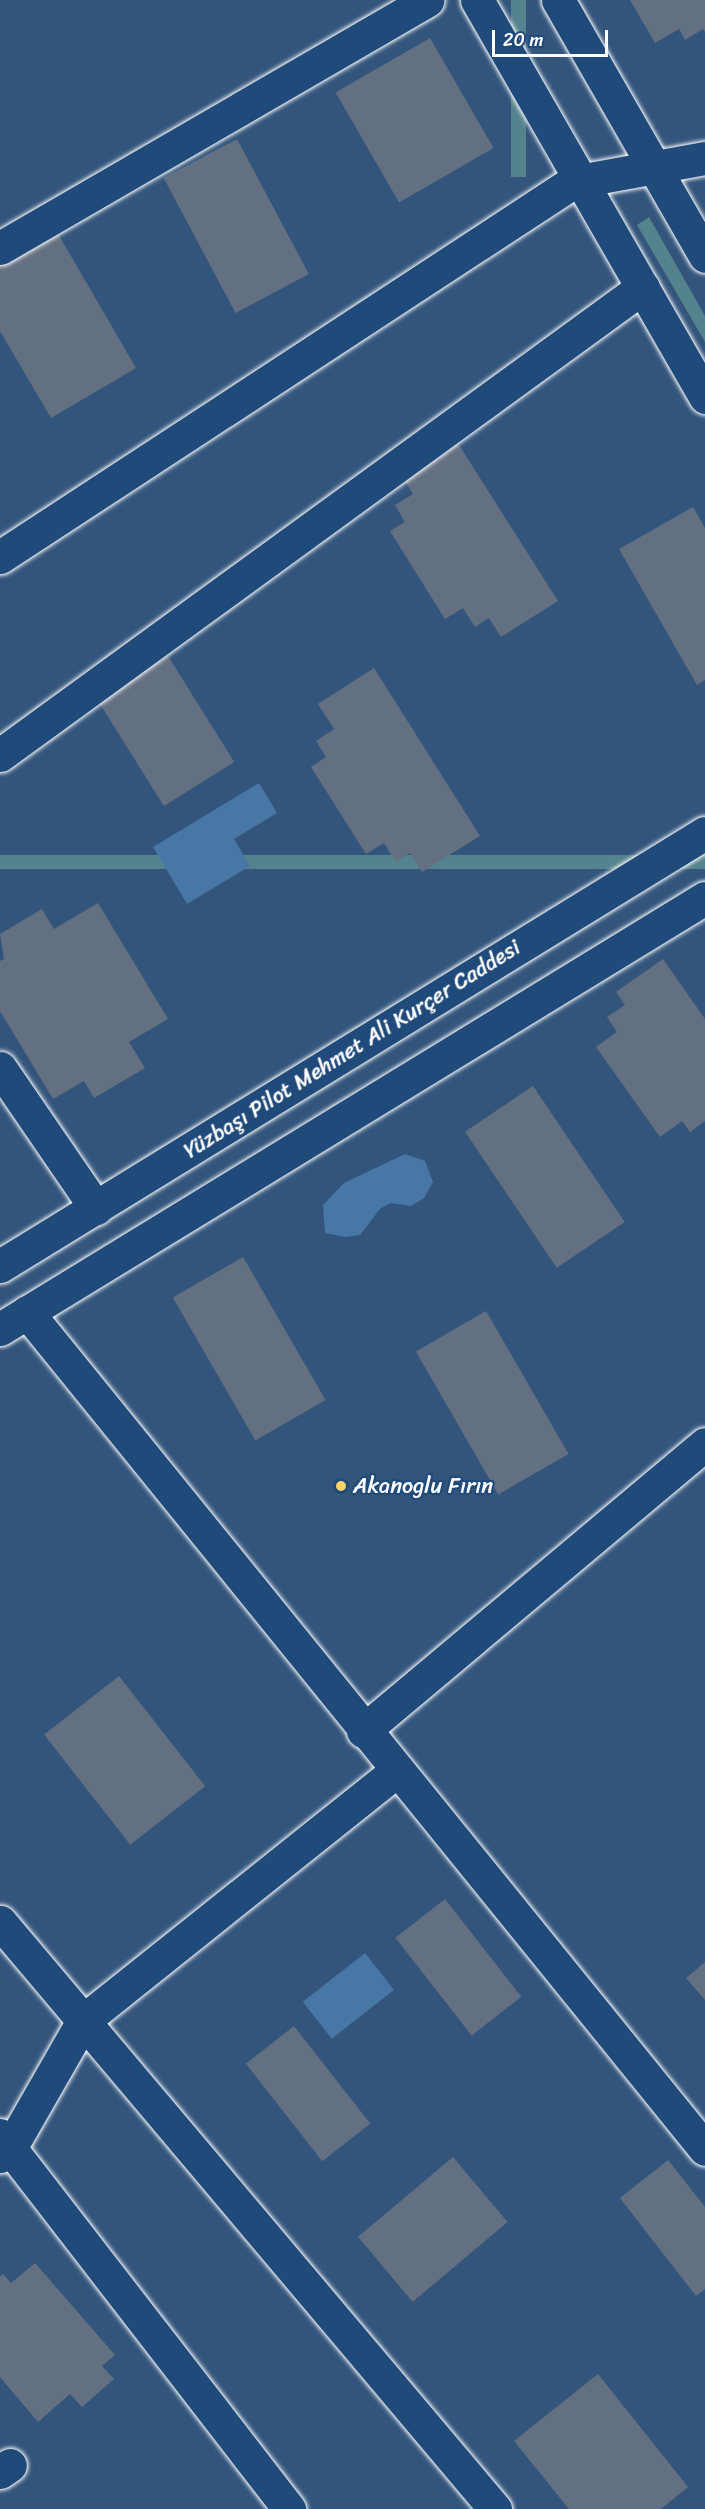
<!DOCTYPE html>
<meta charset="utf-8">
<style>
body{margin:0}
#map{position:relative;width:705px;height:2509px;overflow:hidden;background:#33557c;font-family:Sriracha,sans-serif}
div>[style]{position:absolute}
.green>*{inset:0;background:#54838d;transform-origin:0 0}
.water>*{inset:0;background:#4777a4;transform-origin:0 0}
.building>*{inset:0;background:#637082;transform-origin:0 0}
.roads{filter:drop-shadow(0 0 2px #fff) drop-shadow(0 0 2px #fff)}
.minor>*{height:33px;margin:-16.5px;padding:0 16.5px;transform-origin:16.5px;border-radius:16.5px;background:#1f4a7a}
.major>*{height:33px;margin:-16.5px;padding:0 16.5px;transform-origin:16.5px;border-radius:16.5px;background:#1f4a7a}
.dots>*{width:16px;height:16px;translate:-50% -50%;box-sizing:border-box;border:3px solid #1f4a7a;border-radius:50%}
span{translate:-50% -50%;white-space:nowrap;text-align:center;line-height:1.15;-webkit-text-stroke:4.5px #1f4a7a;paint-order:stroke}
.street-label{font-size:22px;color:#fff}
.poi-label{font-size:22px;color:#fff}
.left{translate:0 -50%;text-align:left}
.scale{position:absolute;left:492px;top:30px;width:116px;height:27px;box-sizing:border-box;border:3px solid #fff;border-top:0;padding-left:8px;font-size:18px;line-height:21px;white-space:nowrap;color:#fff;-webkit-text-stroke:4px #1f4a7a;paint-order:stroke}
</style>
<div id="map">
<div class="green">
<div style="left:511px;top:0;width:15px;height:177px"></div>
<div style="clip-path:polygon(649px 217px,705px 316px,705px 342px,637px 225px)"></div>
<div style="left:705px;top:855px;width:14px;height:828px;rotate:90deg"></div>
</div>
<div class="water">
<div style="clip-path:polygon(259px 783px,277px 813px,234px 839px,250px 866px,187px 904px,153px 847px)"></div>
<div style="clip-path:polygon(405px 1154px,425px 1161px,433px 1182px,424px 1198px,411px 1206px,391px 1203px,380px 1209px,360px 1235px,345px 1237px,325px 1233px,323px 1205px,344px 1183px)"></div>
<div style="left:365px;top:1953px;width:47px;height:79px;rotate:52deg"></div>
</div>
<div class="building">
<div style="clip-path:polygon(630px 0,705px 0,705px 32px,703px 29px,685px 40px,679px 29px,655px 43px)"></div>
<div style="left:430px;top:38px;width:127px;height:109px;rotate:60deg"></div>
<div style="left:237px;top:139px;width:153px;height:83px;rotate:62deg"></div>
<div style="clip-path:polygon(57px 232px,136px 368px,51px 418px,0 331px,0 265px)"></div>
<div style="clip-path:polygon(452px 434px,558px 601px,501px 637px,489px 618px,475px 627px,463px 608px,445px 619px,390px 531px,405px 522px,395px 505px,413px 494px,397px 468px)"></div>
<div style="clip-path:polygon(693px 507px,705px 528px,705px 680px,697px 685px,619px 549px)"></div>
<div style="left:168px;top:656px;width:125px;height:83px;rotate:58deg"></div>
<div style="clip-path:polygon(374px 668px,480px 836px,422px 872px,410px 853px,396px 862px,384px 843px,366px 854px,311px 767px,326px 757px,316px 741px,334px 729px,318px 704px)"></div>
<div style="clip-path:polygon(98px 903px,168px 1019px,129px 1042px,145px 1068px,94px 1098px,84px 1081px,53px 1099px,0 1011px,0 961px,4px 959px,0 934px,42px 909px,54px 929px)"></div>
<div style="clip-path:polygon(663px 959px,705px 1019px,705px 1121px,690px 1132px,682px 1121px,660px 1137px,596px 1047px,617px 1032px,607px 1017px,625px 1005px,616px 992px)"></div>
<div style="left:533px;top:1086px;width:164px;height:82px;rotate:56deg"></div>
<div style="left:243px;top:1257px;width:165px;height:81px;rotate:60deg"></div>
<div style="left:486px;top:1311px;width:165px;height:81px;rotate:60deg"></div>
<div style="left:119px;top:1676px;width:140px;height:95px;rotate:52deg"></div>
<div style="left:445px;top:1899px;width:124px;height:63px;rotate:52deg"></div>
<div style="clip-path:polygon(705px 1962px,705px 2000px,686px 1978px)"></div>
<div style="left:294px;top:2026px;width:124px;height:61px;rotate:52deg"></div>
<div style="left:453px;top:2157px;width:85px;height:124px;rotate:50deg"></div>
<div style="clip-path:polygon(668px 2160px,705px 2207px,705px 2289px,696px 2296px,620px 2198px)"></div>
<div style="clip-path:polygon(35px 2263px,115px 2355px,102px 2366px,114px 2379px,82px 2407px,70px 2394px,38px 2422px,0 2377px,0 2277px,3px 2274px,11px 2283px)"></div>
<div style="clip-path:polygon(598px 2374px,688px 2487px,661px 2509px,569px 2509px,514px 2441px)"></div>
</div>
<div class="roads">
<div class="minor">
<div style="left:477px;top:0;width:458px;rotate:60.1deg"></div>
<div style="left:558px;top:0;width:295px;rotate:60.1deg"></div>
<div style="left:0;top:248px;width:494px;rotate:-30.1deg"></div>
<div style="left:0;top:557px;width:685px;rotate:-33.2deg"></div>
<div style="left:573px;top:182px;width:134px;rotate:-10.3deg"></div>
<div style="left:0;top:755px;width:795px;rotate:-36.05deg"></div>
<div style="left:0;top:1068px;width:170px;rotate:55.6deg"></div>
<div style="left:27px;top:1312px;width:1077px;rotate:50.99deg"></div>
<div style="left:363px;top:1731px;width:446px;rotate:-40deg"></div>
<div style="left:0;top:1922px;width:768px;rotate:49.86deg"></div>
<div style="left:0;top:2135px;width:473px;rotate:52.3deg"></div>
<div style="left:0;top:2156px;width:11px;rotate:-34deg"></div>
<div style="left:9px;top:2150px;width:149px;rotate:-60.2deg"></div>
<div style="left:83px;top:2021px;width:401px;rotate:-38.6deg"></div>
<div style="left:0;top:2472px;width:12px;rotate:-35deg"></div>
</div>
<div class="major">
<div style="left:0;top:1266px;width:827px;rotate:-31.56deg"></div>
<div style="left:0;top:1329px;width:826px;rotate:-31.44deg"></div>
</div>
</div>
<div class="dots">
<div style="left:341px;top:1486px;background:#ffd166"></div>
</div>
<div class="street-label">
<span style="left:352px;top:1049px;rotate:-32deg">Yüzbaşı Pilot Mehmet Ali Kurçer Caddesi</span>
</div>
<div class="poi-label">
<span class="left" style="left:353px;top:1486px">Akanoglu Fırın</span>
</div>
<div class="scale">20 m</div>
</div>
